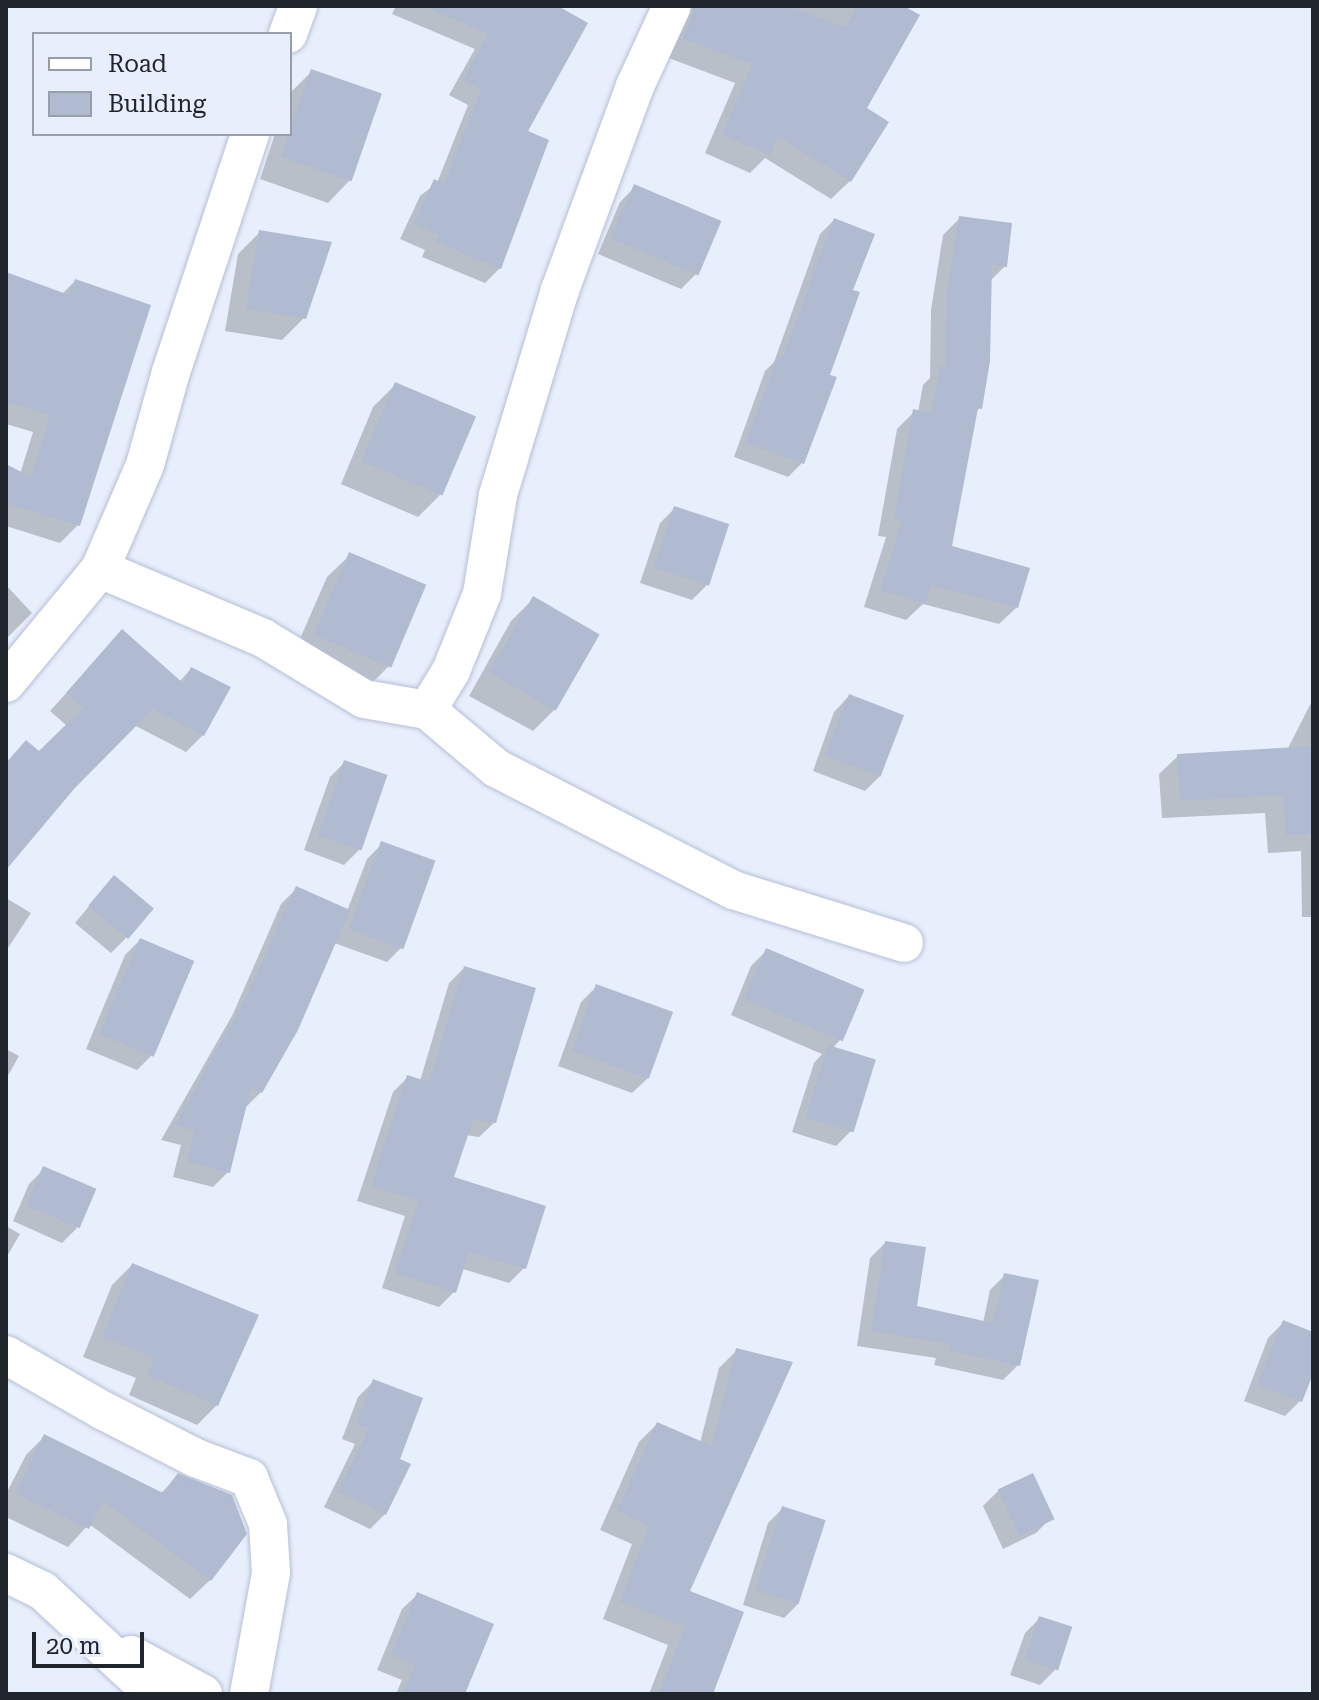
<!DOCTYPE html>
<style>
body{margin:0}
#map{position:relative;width:1319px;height:1700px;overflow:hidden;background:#e8effc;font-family:"Roboto Serif",serif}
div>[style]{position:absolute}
.shadow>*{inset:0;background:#0003}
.building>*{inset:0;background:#b0bad0;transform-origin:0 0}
.roads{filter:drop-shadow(0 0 2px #b5bfd5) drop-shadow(0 0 2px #b5bfd5)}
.street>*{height:38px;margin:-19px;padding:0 19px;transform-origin:19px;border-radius:19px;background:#fff}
span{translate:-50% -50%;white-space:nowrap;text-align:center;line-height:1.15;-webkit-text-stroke:7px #e8effc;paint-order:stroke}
.frame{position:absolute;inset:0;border:8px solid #20242c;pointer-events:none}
.legend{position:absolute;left:32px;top:32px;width:260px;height:104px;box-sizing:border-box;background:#e8effc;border:2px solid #989ea9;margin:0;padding:10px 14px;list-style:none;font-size:24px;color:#20242c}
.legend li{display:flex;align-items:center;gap:16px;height:40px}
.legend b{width:40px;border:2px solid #989ea9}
.scale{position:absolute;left:32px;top:1632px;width:112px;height:36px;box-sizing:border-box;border:4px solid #20242c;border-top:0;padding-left:10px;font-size:24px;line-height:28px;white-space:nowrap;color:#20242c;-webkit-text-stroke:6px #e8effc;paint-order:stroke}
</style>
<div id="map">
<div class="shadow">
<div style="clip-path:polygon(396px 6px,554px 6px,500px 268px,485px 283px,422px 257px,425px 250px,400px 239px,420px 196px,437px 183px,468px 105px,449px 95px,475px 49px,392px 14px)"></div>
<div style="clip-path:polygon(685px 6px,900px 6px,864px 109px,850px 181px,831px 199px,765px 158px,750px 173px,705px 153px,735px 83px,666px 57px)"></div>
<div style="clip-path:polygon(311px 72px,350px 180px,328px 203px,260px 179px,275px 134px,290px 134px,290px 93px)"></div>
<div style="clip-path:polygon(635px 187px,696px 274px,681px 289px,598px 254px,620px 202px)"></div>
<div style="clip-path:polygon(960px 218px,1005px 266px,990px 281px,980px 408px,974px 413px,950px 547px,1017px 607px,999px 624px,923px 604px,906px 620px,864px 607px,886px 537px,878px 536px,897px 429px,914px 412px,918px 412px,923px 385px,930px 378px,931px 310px,943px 235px)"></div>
<div style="clip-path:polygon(834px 220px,850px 291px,802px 463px,788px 477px,734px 457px,765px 371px,774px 362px,820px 234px)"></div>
<div style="clip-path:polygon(260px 232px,304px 318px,282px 340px,225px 331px,238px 254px)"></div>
<div style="clip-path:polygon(6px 274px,62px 294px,75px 281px,78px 525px,60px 543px,6px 526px,6px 467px,20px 474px,33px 432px,6px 424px)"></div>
<div style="clip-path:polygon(396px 384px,440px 495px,418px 517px,341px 484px,373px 407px)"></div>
<div style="clip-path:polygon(675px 508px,707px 585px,692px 600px,640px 583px,660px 523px)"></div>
<div style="clip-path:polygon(350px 555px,388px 667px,365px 690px,292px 657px,327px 577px)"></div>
<div style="clip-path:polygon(6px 585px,32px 613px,6px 639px)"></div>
<div style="clip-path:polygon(534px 598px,555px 709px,533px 731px,469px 696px,511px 621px)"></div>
<div style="clip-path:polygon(106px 649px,179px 682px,191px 669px,203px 735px,186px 752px,134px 725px,73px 788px,6px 867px,6px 763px,39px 754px,67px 726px,50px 711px)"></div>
<div style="clip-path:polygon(849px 696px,880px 776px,865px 791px,813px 771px,834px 712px)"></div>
<div style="clip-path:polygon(1313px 699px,1313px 917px,1302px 917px,1301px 851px,1268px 853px,1265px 813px,1162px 818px,1159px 774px,1178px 756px,1287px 750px)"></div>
<div style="clip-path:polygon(345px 762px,359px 850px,344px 865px,304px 850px,330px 777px)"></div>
<div style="clip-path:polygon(382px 844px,402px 947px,387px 962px,334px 943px,261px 1092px,246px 1107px,228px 1172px,213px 1187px,173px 1177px,181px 1145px,161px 1140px,233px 1014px,281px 904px,296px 889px,347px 911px,367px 859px)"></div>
<div style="clip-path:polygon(100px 893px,126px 938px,111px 953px,75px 923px)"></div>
<div style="clip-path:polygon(6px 898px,31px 913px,6px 951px)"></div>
<div style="clip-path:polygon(140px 940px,152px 1055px,137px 1070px,86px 1049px,125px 955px)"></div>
<div style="clip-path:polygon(766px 951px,861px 992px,840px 1040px,832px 1049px,851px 1131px,836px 1146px,792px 1132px,814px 1063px,822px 1054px,731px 1015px,751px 966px)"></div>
<div style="clip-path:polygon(464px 968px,495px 1122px,479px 1137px,465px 1135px,451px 1178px,524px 1268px,509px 1283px,463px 1269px,454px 1292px,439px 1307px,382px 1288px,405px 1216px,357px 1201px,393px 1092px,408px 1077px,420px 1081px,449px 983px)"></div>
<div style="clip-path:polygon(596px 987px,648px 1078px,632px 1093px,558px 1066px,581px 1002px)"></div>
<div style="clip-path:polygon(6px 1049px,19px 1056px,6px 1079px)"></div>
<div style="clip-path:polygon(44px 1169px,77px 1228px,62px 1243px,13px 1221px,29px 1184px)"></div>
<div style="clip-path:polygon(6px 1226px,20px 1234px,6px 1258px)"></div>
<div style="clip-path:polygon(885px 1243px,915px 1308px,983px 1323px,990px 1290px,1005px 1275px,1018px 1365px,1003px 1380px,934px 1365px,936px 1358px,857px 1346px,870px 1258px)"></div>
<div style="clip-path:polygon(132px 1265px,217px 1405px,197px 1425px,129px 1395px,136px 1378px,83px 1357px,112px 1285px)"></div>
<div style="clip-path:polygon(1283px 1323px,1313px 1334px,1313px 1368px,1300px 1401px,1285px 1416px,1244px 1401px,1268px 1338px)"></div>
<div style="clip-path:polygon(737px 1350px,688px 1592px,711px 1694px,649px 1694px,668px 1645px,603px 1619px,632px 1544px,600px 1530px,639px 1442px,657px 1424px,700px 1443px,719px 1368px)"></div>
<div style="clip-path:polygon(373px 1382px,398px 1460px,385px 1514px,370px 1529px,324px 1507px,355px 1444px,342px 1439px,358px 1397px)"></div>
<div style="clip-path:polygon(45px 1436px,161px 1493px,178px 1476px,210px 1580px,190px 1599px,89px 1524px,68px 1547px,6px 1517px,6px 1494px,26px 1455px)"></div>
<div style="clip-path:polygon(1032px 1476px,1051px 1518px,1036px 1533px,1003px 1549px,983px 1506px,998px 1491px)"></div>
<div style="clip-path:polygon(783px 1508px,799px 1603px,784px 1618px,743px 1605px,768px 1523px)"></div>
<div style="clip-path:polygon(418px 1594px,462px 1694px,396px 1694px,402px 1680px,377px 1670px,402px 1609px)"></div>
<div style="clip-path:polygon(1040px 1618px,1055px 1670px,1040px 1685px,1010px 1675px,1025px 1633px)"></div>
</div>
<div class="building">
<div style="clip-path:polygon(423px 6px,558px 6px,588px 23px,528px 131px,549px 140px,501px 269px,436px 242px,439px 235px,414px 224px,434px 179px,444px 184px,481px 90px,463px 80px,488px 34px)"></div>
<div style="clip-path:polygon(695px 6px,787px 6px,845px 27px,857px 6px,904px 6px,920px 15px,867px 108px,889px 122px,851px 182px,778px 136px,770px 155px,722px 135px,752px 64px,683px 39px)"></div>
<div style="left:311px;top:69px;width:75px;height:93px;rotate:19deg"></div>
<div style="left:634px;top:184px;width:95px;height:59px;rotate:23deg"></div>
<div style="clip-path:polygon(959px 216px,1012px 223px,1007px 267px,992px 265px,990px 361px,982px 409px,978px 408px,952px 546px,1030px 568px,1018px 608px,931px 585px,925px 604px,880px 590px,902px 521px,894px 519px,913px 409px,931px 413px,940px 366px,946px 367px,947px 292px)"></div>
<div style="clip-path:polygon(834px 218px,875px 234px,853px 290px,860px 292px,830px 375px,837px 377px,804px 464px,746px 443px,778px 355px,783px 357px)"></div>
<div style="clip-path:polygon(259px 230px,332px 242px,306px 319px,246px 309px)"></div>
<div style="clip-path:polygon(6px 272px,69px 295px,75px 279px,151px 305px,80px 526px,6px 503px,6px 464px,31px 477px,50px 415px,6px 402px)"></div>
<div style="left:395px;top:382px;width:88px;height:86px;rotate:23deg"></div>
<div style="left:674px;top:506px;width:58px;height:65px;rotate:18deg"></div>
<div style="left:349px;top:552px;width:84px;height:90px;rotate:23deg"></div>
<div style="left:533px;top:596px;width:77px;height:88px;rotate:30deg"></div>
<div style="clip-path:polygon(122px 629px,183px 683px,191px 667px,231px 687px,204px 736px,153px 709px,74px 789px,6px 870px,6px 763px,26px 740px,39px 751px,83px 708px,66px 693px)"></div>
<div style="left:849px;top:694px;width:59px;height:66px;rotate:21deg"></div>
<div style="clip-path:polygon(1313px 746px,1313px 834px,1286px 835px,1283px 795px,1180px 801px,1177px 754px)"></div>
<div style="left:344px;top:760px;width:46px;height:80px;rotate:19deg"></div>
<div style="left:381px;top:841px;width:58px;height:94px;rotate:20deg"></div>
<div style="left:114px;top:875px;width:52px;height:40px;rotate:40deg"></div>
<div style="clip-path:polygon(296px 886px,350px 910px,298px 1030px,262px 1093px,251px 1087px,230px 1173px,187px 1162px,195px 1131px,175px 1125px,247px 996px)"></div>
<div style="left:140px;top:938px;width:59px;height:104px;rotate:23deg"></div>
<div style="left:766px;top:948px;width:107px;height:56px;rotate:23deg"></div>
<div style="clip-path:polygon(464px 966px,536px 988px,496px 1123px,473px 1120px,454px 1177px,546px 1206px,526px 1269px,469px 1252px,456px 1293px,395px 1273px,419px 1201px,371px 1186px,407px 1075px,429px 1082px)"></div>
<div style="left:596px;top:984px;width:82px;height:71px;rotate:20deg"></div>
<div style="left:828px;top:1045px;width:50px;height:76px;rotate:17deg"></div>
<div style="left:43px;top:1166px;width:58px;height:43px;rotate:23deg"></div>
<div style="clip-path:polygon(885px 1241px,926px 1247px,917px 1306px,993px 1323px,1004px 1273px,1039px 1280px,1020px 1366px,948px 1350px,950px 1344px,871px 1331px)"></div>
<div style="clip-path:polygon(132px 1263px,259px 1315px,218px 1406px,147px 1375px,155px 1358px,102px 1337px)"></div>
<div style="clip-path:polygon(1283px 1320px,1313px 1332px,1313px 1374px,1302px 1402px,1257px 1385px)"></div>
<div style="clip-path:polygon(736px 1348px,793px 1362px,690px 1591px,744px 1612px,713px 1694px,659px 1694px,685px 1627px,620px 1601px,649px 1526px,617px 1511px,657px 1422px,712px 1446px)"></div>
<div style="clip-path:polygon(373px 1379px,423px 1398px,400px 1459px,411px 1464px,386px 1515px,338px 1492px,369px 1428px,356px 1424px)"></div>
<div style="clip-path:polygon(44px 1434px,163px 1493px,178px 1473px,232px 1495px,247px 1534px,211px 1581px,103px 1501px,89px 1529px,15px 1493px)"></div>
<div style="left:1033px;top:1473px;width:51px;height:39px;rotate:65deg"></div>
<div style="left:782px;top:1506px;width:46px;height:88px;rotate:18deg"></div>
<div style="clip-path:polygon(417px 1592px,494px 1624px,465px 1694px,403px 1694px,415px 1665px,391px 1655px)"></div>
<div style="left:1039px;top:1616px;width:35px;height:46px;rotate:18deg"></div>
</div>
<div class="roads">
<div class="street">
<div style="left:288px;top:34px;width:30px;rotate:-70deg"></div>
<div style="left:100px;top:569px;width:177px;rotate:22.9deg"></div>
<div style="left:263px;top:638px;width:118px;rotate:31.1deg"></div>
<div style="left:364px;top:699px;width:64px;rotate:9.9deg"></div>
<div style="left:427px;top:710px;width:90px;rotate:40deg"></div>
<div style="left:496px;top:768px;width:267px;rotate:27.2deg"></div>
<div style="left:733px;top:890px;width:179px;rotate:17.2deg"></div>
<div style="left:6px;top:683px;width:148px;rotate:-50.5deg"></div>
<div style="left:100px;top:569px;width:113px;rotate:-66.6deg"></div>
<div style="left:145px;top:465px;width:97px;rotate:-74.4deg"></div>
<div style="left:171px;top:372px;width:251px;rotate:-71.6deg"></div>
<div style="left:427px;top:710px;width:46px;rotate:-58.4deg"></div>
<div style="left:451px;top:671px;width:83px;rotate:-68.1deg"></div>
<div style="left:482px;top:594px;width:100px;rotate:-80.8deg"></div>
<div style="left:498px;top:495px;width:214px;rotate:-73.2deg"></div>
<div style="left:560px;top:290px;width:217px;rotate:-69.8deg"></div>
<div style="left:635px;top:86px;width:88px;rotate:-65.2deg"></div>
<div style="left:6px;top:1355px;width:111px;rotate:29.8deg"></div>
<div style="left:102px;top:1410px;width:106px;rotate:27.1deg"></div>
<div style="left:196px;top:1458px;width:57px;rotate:20.7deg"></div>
<div style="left:249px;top:1478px;width:50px;rotate:67.6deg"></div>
<div style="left:268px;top:1524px;width:49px;rotate:86.5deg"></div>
<div style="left:271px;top:1573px;width:123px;rotate:100.3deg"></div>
<div style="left:6px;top:1573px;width:41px;rotate:25.9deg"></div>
<div style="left:43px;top:1591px;width:151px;rotate:42.9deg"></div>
<div style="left:131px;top:1655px;width:82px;rotate:28.4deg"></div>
</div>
</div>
<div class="frame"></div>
<ul class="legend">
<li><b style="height:10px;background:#fff"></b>Road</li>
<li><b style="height:22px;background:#b0bad0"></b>Building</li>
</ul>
<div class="scale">20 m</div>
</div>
